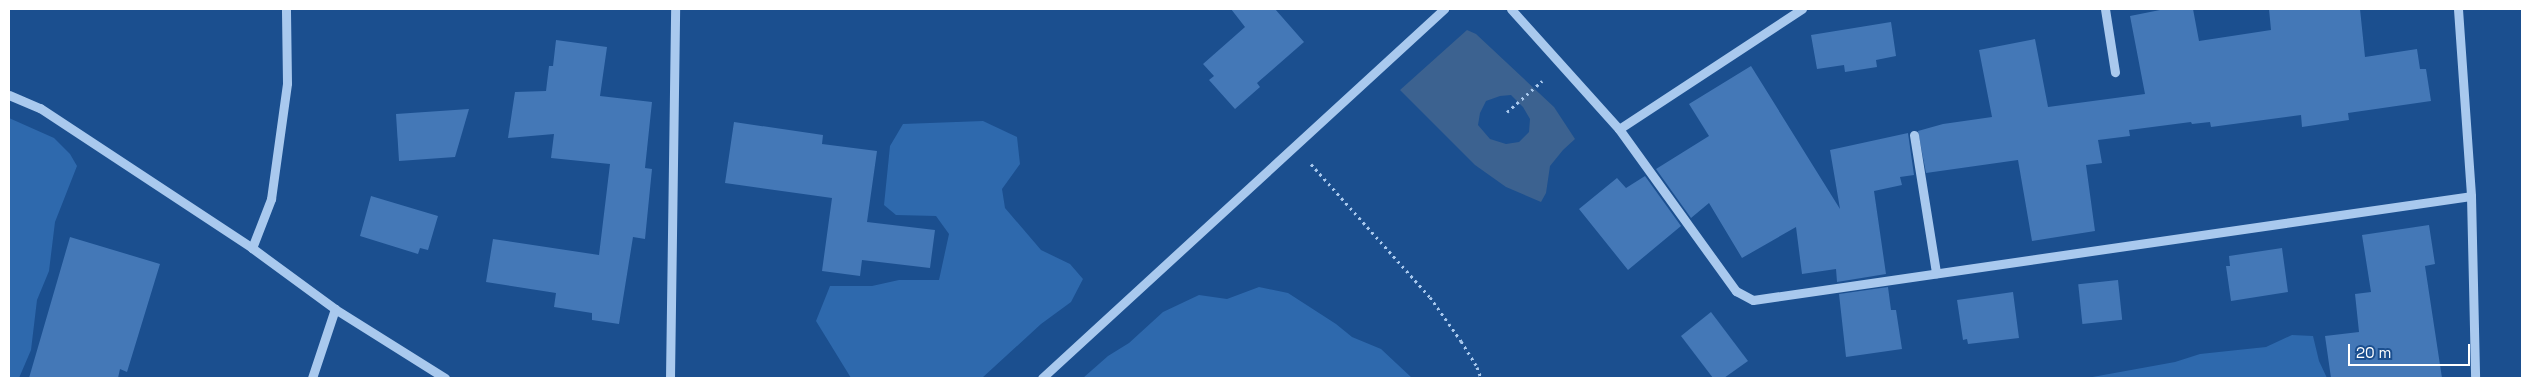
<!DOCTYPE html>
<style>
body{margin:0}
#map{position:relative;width:2531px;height:387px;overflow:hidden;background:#1b4f8f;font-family:"Space Grotesk",sans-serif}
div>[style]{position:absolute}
.green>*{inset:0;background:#2e69ad}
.water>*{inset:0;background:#3c6290}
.building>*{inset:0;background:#4478b7;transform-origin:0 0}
.path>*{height:3px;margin-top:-1.5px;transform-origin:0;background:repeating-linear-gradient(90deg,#a9c9ee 0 2.5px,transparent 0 6.5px)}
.minor>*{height:9px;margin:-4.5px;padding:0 4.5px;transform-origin:4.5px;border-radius:4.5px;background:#a9c9ee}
span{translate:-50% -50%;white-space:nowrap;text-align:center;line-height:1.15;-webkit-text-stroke:4.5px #1b4f8f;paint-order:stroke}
.frame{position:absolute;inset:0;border:10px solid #fff;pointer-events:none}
.scale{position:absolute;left:2348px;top:344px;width:122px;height:22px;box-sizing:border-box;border:2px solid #fff;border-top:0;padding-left:6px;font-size:15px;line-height:18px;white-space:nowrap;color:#fff;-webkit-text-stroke:4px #1b4f8f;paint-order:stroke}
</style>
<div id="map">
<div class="green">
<div style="clip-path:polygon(9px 118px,54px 138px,70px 154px,77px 166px,55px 222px,49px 271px,37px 300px,31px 350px,19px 378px,9px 378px)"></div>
<div style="clip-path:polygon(983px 121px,1017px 137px,1020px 164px,1002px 189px,1005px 208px,1041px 250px,1070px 264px,1083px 279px,1071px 302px,1041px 324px,982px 378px,851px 378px,816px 321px,830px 286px,872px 286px,899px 280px,939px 280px,949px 234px,936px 216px,896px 215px,884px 205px,890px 146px,903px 124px)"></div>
<div style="clip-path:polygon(1259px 287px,1288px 293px,1336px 324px,1352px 337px,1381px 349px,1412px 378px,1083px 378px,1108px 356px,1129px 343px,1163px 312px,1199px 295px,1227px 299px)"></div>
<div style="clip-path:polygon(2292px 335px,2313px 336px,2319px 361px,2327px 378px,2087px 378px,2175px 362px,2200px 354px,2266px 347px)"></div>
</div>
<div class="water">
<div style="clip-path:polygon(evenodd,1467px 30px,1476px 34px,1554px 107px,1575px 139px,1563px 150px,1550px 166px,1546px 193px,1541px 202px,1506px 187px,1475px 165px,1400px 90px,1467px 30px,1511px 95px,1523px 107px,1530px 119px,1529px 132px,1519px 142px,1506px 144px,1490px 139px,1478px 125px,1480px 113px,1486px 101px,1500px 96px,1511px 95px)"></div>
</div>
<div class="building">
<div style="clip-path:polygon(1231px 9px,1275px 9px,1304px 42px,1257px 83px,1260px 87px,1235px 109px,1209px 80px,1214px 76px,1203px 64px,1245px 27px)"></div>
<div style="clip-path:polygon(2165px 9px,2193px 9px,2199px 41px,2271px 30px,2269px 9px,2360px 9px,2365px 57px,2417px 49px,2420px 69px,2426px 69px,2431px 101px,2348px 113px,2349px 120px,2302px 127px,2301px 115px,2211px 127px,2210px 122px,2192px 124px,2191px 122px,2129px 130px,2130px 136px,2098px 140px,2102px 163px,2086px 165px,2095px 231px,2032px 241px,2018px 160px,1926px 173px,1918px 131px,1943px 124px,1992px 117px,1979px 50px,2035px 39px,2048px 107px,2145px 94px,2130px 16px)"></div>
<div style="clip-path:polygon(1891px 22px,1896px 56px,1876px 60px,1877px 67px,1845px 72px,1844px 65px,1817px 69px,1811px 35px)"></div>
<div style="clip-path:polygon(556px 40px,607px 47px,600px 96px,652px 102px,645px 168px,652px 169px,645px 239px,633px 237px,619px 324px,592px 320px,592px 313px,554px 307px,556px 293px,486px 282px,493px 239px,599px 255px,610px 164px,551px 158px,554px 134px,508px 138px,515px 92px,546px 91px,549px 66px,553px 66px)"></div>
<div style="clip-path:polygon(1751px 66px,1840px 209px,1830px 150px,1908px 133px,1914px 175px,1900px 177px,1902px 185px,1874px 191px,1886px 274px,1837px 282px,1836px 269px,1802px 274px,1796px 227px,1742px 258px,1709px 203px,1691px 218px,1656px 169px,1709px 136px,1689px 104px)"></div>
<div style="clip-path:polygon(469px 109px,455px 157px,399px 161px,396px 114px)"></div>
<div style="clip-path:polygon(734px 122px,823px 135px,822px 144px,877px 151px,867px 222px,935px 230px,930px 268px,862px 260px,860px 276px,822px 271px,832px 198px,725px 183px)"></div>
<div style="clip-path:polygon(1645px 176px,1681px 226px,1628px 270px,1579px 209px,1617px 178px,1626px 188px)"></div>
<div style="clip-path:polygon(371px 196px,438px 216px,428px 250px,420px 248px,418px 254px,360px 236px)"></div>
<div style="clip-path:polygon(2429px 225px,2435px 264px,2425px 266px,2442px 378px,2331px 378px,2325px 336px,2359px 332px,2355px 294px,2371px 292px,2362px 235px)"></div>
<div style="clip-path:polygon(70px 237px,160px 264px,127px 372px,120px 369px,118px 378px,29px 378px)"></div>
<div style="clip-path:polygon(2282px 248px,2288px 292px,2231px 301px,2226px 266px,2230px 266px,2229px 256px)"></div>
<div style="left:2118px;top:280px;width:40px;height:40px;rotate:84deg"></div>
<div style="clip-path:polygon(1888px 287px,1891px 310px,1896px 310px,1902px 349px,1846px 357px,1839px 294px)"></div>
<div style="clip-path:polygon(2013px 292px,2019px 338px,1968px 344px,1967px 339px,1963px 340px,1957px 300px)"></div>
<div style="clip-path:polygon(1711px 312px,1748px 361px,1724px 378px,1713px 378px,1681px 336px)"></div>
</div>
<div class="path">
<div style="left:1507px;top:112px;width:47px;rotate:-41.5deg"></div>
<div style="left:1311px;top:164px;width:178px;rotate:48.2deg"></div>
<div style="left:1430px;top:297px;width:54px;rotate:54.8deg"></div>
<div style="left:1461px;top:341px;width:31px;rotate:58deg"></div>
<div style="left:1477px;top:367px;width:12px;rotate:70deg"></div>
</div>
<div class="minor">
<div style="left:1511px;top:9px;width:161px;rotate:48deg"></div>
<div style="left:1619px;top:129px;width:200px;rotate:54.2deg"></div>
<div style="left:1736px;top:291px;width:19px;rotate:28deg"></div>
<div style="left:1753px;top:300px;width:725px;rotate:-8.24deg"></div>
<div style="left:2105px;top:9px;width:64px;rotate:81deg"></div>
<div style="left:2458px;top:9px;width:187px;rotate:86deg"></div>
<div style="left:2471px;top:196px;width:182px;rotate:88.7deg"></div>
<div style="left:9px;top:95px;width:34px;rotate:23deg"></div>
<div style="left:40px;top:108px;width:254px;rotate:33.4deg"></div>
<div style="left:252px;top:248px;width:103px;rotate:36.3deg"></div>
<div style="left:335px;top:309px;width:130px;rotate:32.1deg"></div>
<div style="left:1619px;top:129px;width:219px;rotate:-33.3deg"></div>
<div style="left:1914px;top:135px;width:140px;rotate:80.9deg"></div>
<div style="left:252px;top:248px;width:53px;rotate:-68.8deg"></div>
<div style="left:271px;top:199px;width:117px;rotate:-82.1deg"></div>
<div style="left:287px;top:83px;width:74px;rotate:-90.8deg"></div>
<div style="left:312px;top:378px;width:73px;rotate:-71.6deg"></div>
<div style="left:670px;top:378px;width:369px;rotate:-89.2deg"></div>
<div style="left:1042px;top:378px;width:546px;rotate:-42.55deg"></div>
</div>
<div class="frame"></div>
<div class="scale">20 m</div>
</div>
